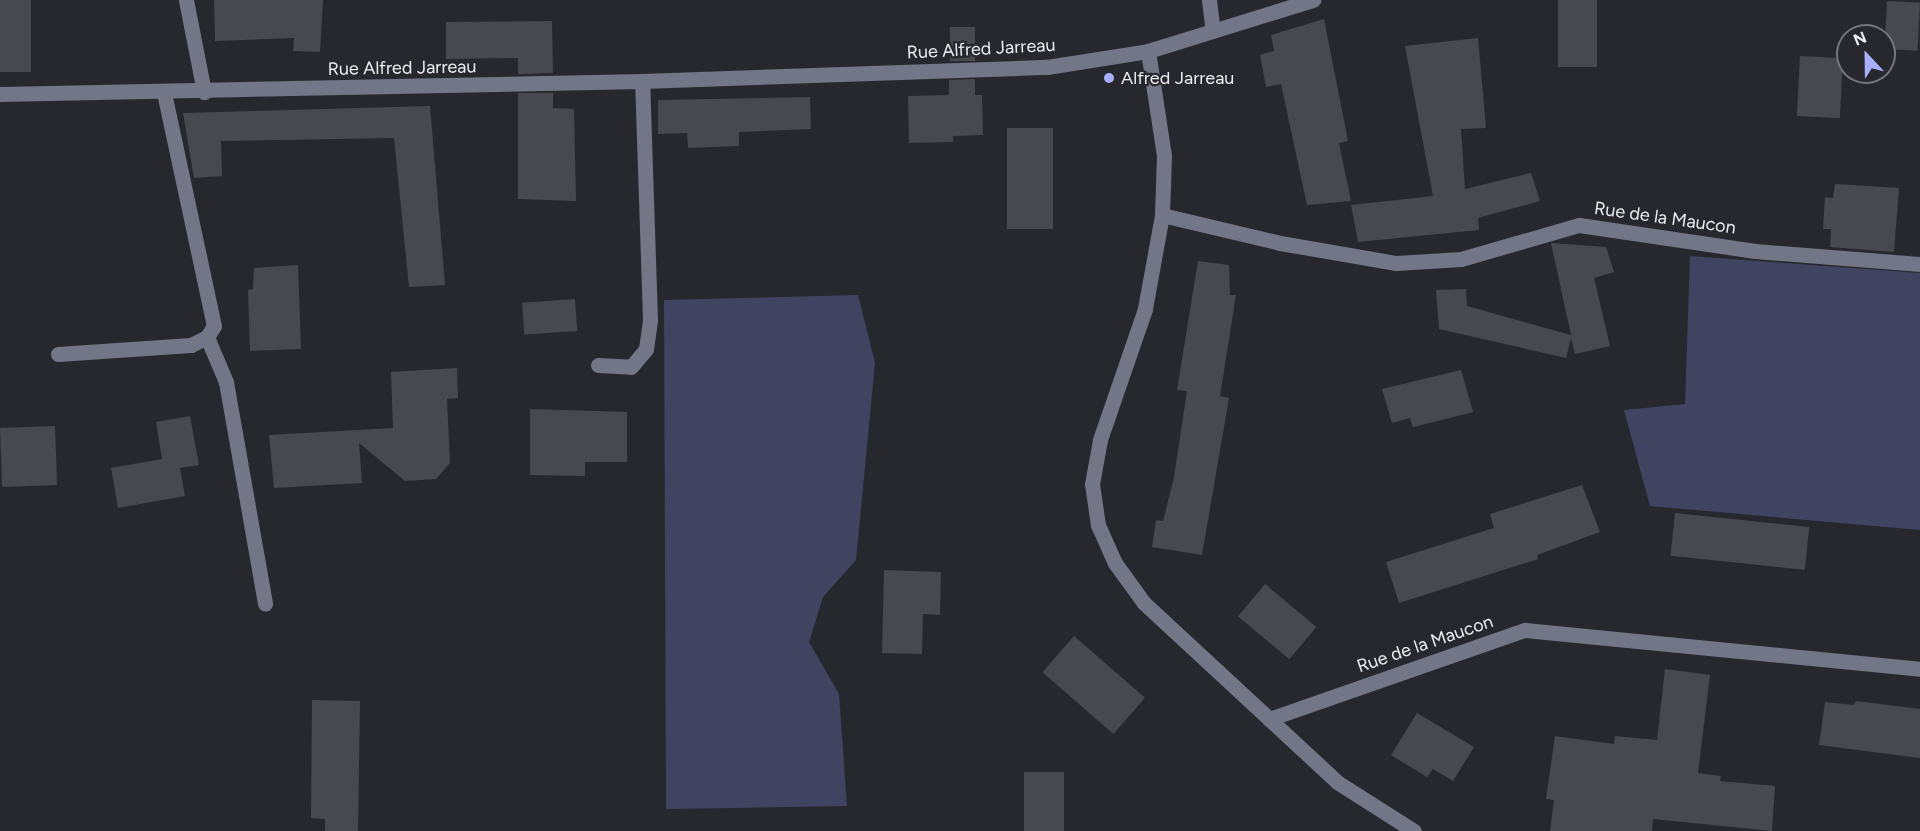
<!DOCTYPE html>
<style>
body{margin:0}
#map{position:relative;width:1920px;height:831px;overflow:hidden;background:#27282e;font-family:Figtree,sans-serif}
div>[style]{position:absolute}
.green>*{inset:0;background:#414461}
.building>*{inset:0;background:#484950;transform-origin:0 0}
.minor>*{height:15px;margin:-7.5px;padding:0 7.5px;transform-origin:7.5px;border-radius:7.5px;background:#737686}
.dots>*{width:16px;height:16px;translate:-50% -50%;box-sizing:border-box;border:3px solid #27282e;border-radius:50%}
span{translate:-50% -50%;white-space:nowrap;text-align:center;line-height:1.15;-webkit-text-stroke:4.5px #27282e;paint-order:stroke}
.street-label{font-size:18px;color:#ebebf0}
.poi-label{font-size:18px;color:#ebebf0}
.left{translate:0 -50%;text-align:left}
.north{position:absolute;left:1836px;top:24px;width:60px;height:60px;box-sizing:border-box;background:#27282e;border:2px solid #75767c;border-radius:50%;rotate:338deg;font-size:16px;font-weight:700;line-height:24px;text-align:center;color:#ebebf0}
.north::after{content:'';display:block;margin:auto;width:21px;height:27px;background:#a8b0fc;clip-path:polygon(50% 0,100% 100%,50% 72%,0 100%)}
</style>
<div id="map">
<div class="green">
<div style="clip-path:polygon(1690px 256px,1920px 273px,1920px 530px,1650px 506px,1624px 410px,1685px 404px)"></div>
<div style="clip-path:polygon(858px 295px,875px 363px,856px 560px,823px 597px,809px 642px,839px 694px,847px 806px,666px 809px,664px 300px)"></div>
</div>
<div class="building">
<div style="left:0;top:0;width:31px;height:72px"></div>
<div style="clip-path:polygon(214px 0,323px 0,320px 52px,293px 51px,294px 38px,215px 41px)"></div>
<div style="left:1558px;top:0;width:39px;height:67px"></div>
<div style="left:1887px;top:1px;width:33px;height:48px;rotate:3deg"></div>
<div style="clip-path:polygon(1324px 19px,1348px 141px,1339px 143px,1351px 201px,1307px 205px,1281px 84px,1266px 87px,1260px 55px,1274px 51px,1271px 35px)"></div>
<div style="clip-path:polygon(552px 21px,553px 73px,518px 74px,518px 58px,446px 59px,446px 22px)"></div>
<div style="left:950px;top:27px;width:25px;height:34px"></div>
<div style="clip-path:polygon(1478px 38px,1486px 128px,1461px 129px,1465px 189px,1531px 173px,1540px 201px,1478px 218px,1479px 230px,1358px 242px,1351px 205px,1433px 196px,1405px 46px)"></div>
<div style="left:1800px;top:56px;width:43px;height:60px;rotate:3deg"></div>
<div style="clip-path:polygon(975px 79px,975px 95px,982px 95px,983px 135px,953px 136px,953px 142px,909px 143px,908px 96px,949px 95px,949px 80px)"></div>
<div style="clip-path:polygon(518px 93px,553px 93px,553px 108px,574px 109px,576px 201px,518px 199px)"></div>
<div style="clip-path:polygon(810px 97px,811px 129px,739px 132px,739px 146px,688px 148px,687px 133px,658px 134px,658px 100px)"></div>
<div style="clip-path:polygon(430px 106px,445px 285px,409px 287px,394px 138px,221px 141px,222px 176px,194px 178px,183px 113px)"></div>
<div style="left:1007px;top:128px;width:46px;height:101px"></div>
<div style="clip-path:polygon(1835px 184px,1899px 188px,1894px 252px,1830px 247px,1831px 229px,1823px 229px,1825px 197px,1833px 198px)"></div>
<div style="clip-path:polygon(1551px 243px,1606px 247px,1614px 272px,1594px 278px,1610px 346px,1575px 354px,1571px 338px,1566px 358px,1439px 329px,1436px 290px,1466px 289px,1467px 306px,1571px 335px)"></div>
<div style="clip-path:polygon(1198px 261px,1229px 265px,1230px 295px,1236px 295px,1220px 396px,1229px 398px,1202px 555px,1152px 547px,1156px 520px,1163px 521px,1174px 477px,1187px 391px,1177px 390px)"></div>
<div style="clip-path:polygon(298px 265px,301px 349px,250px 351px,248px 290px,253px 289px,254px 268px)"></div>
<div style="left:575px;top:299px;width:32px;height:53px;rotate:86deg"></div>
<div style="clip-path:polygon(457px 368px,458px 398px,447px 399px,450px 463px,436px 479px,405px 481px,359px 443px,362px 483px,274px 488px,269px 435px,393px 428px,391px 372px)"></div>
<div style="clip-path:polygon(1461px 370px,1473px 412px,1413px 427px,1410px 418px,1392px 423px,1382px 389px)"></div>
<div style="clip-path:polygon(530px 409px,627px 412px,627px 462px,585px 462px,585px 476px,530px 475px)"></div>
<div style="clip-path:polygon(190px 416px,199px 465px,180px 468px,185px 496px,118px 508px,111px 468px,162px 459px,156px 422px)"></div>
<div style="left:55px;top:426px;width:59px;height:55px;rotate:88deg"></div>
<div style="clip-path:polygon(1582px 485px,1600px 532px,1537px 555px,1538px 559px,1399px 603px,1386px 562px,1494px 528px,1490px 514px)"></div>
<div style="left:1675px;top:513px;width:135px;height:43px;rotate:6deg"></div>
<div style="clip-path:polygon(884px 570px,941px 572px,940px 615px,923px 614px,922px 654px,882px 653px)"></div>
<div style="left:1265px;top:584px;width:67px;height:42px;rotate:40deg"></div>
<div style="left:1074px;top:636px;width:94px;height:48px;rotate:41deg"></div>
<div style="clip-path:polygon(1665px 669px,1710px 675px,1698px 773px,1721px 776px,1720px 781px,1775px 786px,1772px 831px,1653px 819px,1652px 831px,1550px 831px,1554px 800px,1546px 799px,1555px 736px,1614px 744px,1615px 736px,1657px 740px)"></div>
<div style="clip-path:polygon(312px 700px,360px 701px,358px 831px,325px 831px,325px 819px,311px 818px)"></div>
<div style="clip-path:polygon(1856px 701px,1920px 709px,1920px 758px,1819px 745px,1825px 702px,1854px 705px)"></div>
<div style="clip-path:polygon(1417px 713px,1474px 747px,1453px 781px,1433px 769px,1427px 777px,1391px 755px)"></div>
<div style="left:1024px;top:772px;width:40px;height:59px"></div>
</div>
<div class="minor">
<div style="left:186px;top:0;width:94px;rotate:78.9deg"></div>
<div style="left:1209px;top:0;width:31px;rotate:83deg"></div>
<div style="left:1148px;top:51px;width:105px;rotate:81.3deg"></div>
<div style="left:1164px;top:155px;width:60px;rotate:91.9deg"></div>
<div style="left:1162px;top:215px;width:96px;rotate:100.3deg"></div>
<div style="left:1145px;top:309px;width:139px;rotate:109deg"></div>
<div style="left:1100px;top:440px;width:45px;rotate:100.3deg"></div>
<div style="left:1092px;top:484px;width:41px;rotate:81.7deg"></div>
<div style="left:1098px;top:525px;width:42px;rotate:65.9deg"></div>
<div style="left:1115px;top:563px;width:49px;rotate:54.1deg"></div>
<div style="left:1144px;top:603px;width:263px;rotate:42.8deg"></div>
<div style="left:1337px;top:782px;width:91px;rotate:32.5deg"></div>
<div style="left:0;top:94px;width:642px;rotate:-1.16deg"></div>
<div style="left:642px;top:81px;width:405px;rotate:-2deg"></div>
<div style="left:1047px;top:67px;width:102px;rotate:-9deg"></div>
<div style="left:1148px;top:51px;width:173px;rotate:-17.2deg"></div>
<div style="left:1162px;top:215px;width:121px;rotate:13.3deg"></div>
<div style="left:1280px;top:243px;width:118px;rotate:9.8deg"></div>
<div style="left:1396px;top:263px;width:65px;rotate:-3.5deg"></div>
<div style="left:1461px;top:259px;width:123px;rotate:-16.1deg"></div>
<div style="left:1579px;top:225px;width:178px;rotate:8.4deg"></div>
<div style="left:1755px;top:251px;width:166px;rotate:4.5deg"></div>
<div style="left:207px;top:337px;width:49px;rotate:67.1deg"></div>
<div style="left:226px;top:382px;width:225px;rotate:80deg"></div>
<div style="left:58px;top:354px;width:133px;rotate:-3.9deg"></div>
<div style="left:191px;top:345px;width:18px;rotate:-27deg"></div>
<div style="left:207px;top:337px;width:13px;rotate:-58deg"></div>
<div style="left:214px;top:326px;width:238px;rotate:-102.1deg"></div>
<div style="left:598px;top:365px;width:33px;rotate:3deg"></div>
<div style="left:631px;top:367px;width:23px;rotate:-50deg"></div>
<div style="left:646px;top:349px;width:30px;rotate:-82deg"></div>
<div style="left:650px;top:319px;width:238px;rotate:-91.9deg"></div>
<div style="left:1269px;top:719px;width:271px;rotate:-19.2deg"></div>
<div style="left:1525px;top:630px;width:397px;rotate:5.6deg"></div>
</div>
<div class="dots">
<div style="left:1109px;top:78px;background:#a8b0fc"></div>
</div>
<div class="street-label">
<span style="left:981px;top:49px;rotate:-3deg">Rue Alfred Jarreau</span>
<span style="left:402px;top:68px;rotate:-1deg">Rue Alfred Jarreau</span>
<span style="left:1665px;top:218px;rotate:8deg">Rue de la Maucon</span>
<span style="left:1425px;top:644px;rotate:-19deg">Rue de la Maucon</span>
</div>
<div class="poi-label">
<span class="left" style="left:1121px;top:78px">Alfred Jarreau</span>
</div>
<div class="north">N</div>
</div>
